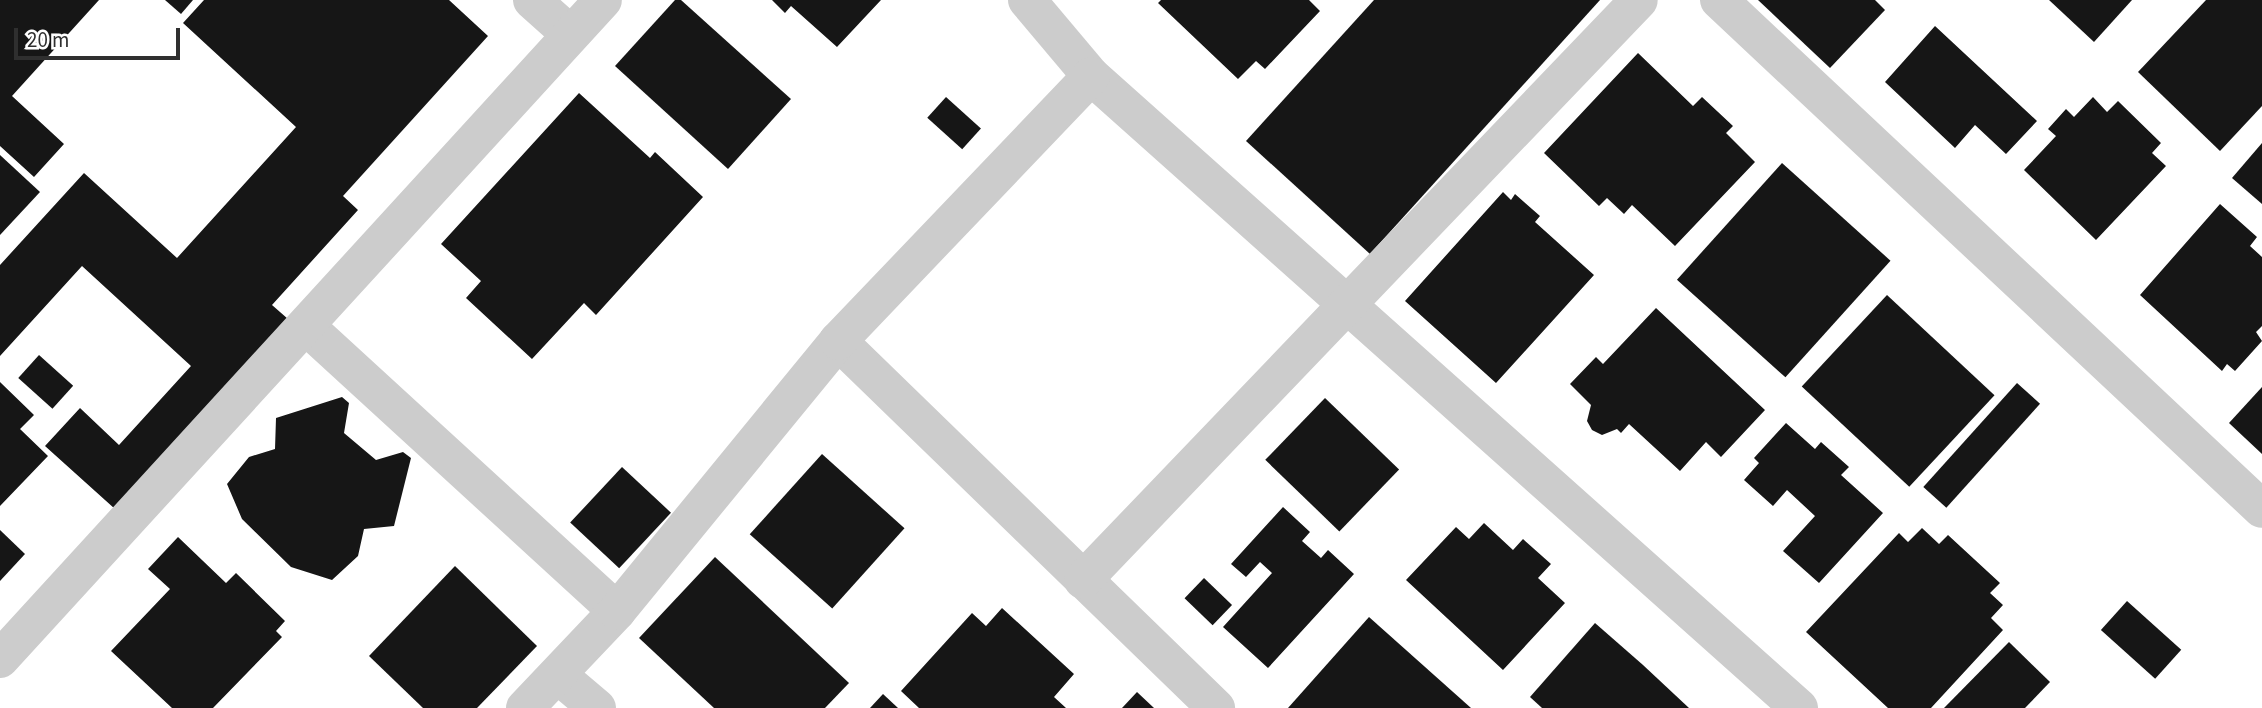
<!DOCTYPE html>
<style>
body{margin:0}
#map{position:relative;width:2262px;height:708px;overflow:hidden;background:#fff;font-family:"Source Sans 3",sans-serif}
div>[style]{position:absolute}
.building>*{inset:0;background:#161616;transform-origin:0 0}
.minor>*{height:38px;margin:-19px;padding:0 19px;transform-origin:19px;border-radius:19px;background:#ccc}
span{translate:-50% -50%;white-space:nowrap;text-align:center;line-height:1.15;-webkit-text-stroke:7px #fff;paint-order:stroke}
.scale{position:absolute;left:14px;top:28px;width:166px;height:32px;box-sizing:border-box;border:4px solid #2f2f2f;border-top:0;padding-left:9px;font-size:21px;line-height:24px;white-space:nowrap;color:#2f2f2f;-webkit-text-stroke:5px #fff;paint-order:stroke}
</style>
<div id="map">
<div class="building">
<div style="clip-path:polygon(0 0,99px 0,12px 96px,64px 144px,34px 177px,0 146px)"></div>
<div style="clip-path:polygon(165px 0,193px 0,181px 14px)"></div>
<div style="clip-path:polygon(204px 0,449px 0,488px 36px,343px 196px,358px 210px,272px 305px,288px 319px,115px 509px,45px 446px,80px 408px,119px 445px,191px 366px,82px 266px,0 356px,0 265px,84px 173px,177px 258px,296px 127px,183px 23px)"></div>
<div style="clip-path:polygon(675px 0,681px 0,791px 99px,728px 169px,615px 66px)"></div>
<div style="clip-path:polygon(772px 0,881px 0,837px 47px,791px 6px,785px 13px)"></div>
<div style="clip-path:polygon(1161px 0,1309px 0,1320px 11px,1265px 69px,1256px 61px,1238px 79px,1158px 3px)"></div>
<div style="clip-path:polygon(1374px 0,1600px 0,1370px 254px,1246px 141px)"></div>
<div style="clip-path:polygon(1758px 0,1875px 0,1885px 10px,1830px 68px)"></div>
<div style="clip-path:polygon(2049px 0,2132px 0,2094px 42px)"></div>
<div style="clip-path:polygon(2206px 0,2262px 0,2262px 106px,2220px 151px,2138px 72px)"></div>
<div style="clip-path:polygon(1935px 26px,2037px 121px,2006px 154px,1975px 125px,1955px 148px,1885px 82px)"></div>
<div style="clip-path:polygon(1638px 53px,1693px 106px,1702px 97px,1733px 126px,1726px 133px,1755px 162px,1675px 246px,1632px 205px,1624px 214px,1607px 198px,1599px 206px,1544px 153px)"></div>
<div style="clip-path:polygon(579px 93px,650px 158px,655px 152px,703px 197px,596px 315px,584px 303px,532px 359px,466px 298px,481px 281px,441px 244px)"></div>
<div style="left:946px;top:97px;width:47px;height:28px;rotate:42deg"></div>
<div style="clip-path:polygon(2093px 97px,2107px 112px,2118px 101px,2161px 143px,2152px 153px,2166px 166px,2096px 240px,2024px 170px,2056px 136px,2048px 129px,2066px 109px,2074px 117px)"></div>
<div style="clip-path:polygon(2262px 143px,2262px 204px,2232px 178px)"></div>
<div style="clip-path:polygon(0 155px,40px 192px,0 235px)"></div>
<div style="left:1782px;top:163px;width:146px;height:157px;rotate:42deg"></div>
<div style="clip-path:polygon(1503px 192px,1511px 200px,1515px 194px,1540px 216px,1535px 222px,1594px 275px,1496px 383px,1405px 301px)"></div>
<div style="clip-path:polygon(2220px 204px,2257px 237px,2250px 246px,2262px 257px,2262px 326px,2256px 332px,2262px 341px,2235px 371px,2227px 364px,2222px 371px,2140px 295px)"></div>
<div style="left:1887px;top:295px;width:147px;height:125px;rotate:43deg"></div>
<div style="clip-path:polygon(1656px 308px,1765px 410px,1721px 457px,1706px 442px,1680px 471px,1629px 424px,1621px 433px,1617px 429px,1602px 435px,1592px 430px,1587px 421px,1591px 405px,1570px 384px,1596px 357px,1603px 364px)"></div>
<div style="left:39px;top:355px;width:46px;height:31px;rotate:42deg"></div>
<div style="clip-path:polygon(0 382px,34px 415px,20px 429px,48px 456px,0 506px)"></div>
<div style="left:2017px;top:383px;width:31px;height:140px;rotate:42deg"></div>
<div style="clip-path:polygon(2262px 387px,2262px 454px,2229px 423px)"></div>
<div style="clip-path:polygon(342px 397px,349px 403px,344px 433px,376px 460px,403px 452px,411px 458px,394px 526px,364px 529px,358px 556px,332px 580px,291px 567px,242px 519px,227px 484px,249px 457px,275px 449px,276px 418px)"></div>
<div style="left:1325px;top:398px;width:103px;height:86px;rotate:44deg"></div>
<div style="clip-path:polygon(1786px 423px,1815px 449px,1821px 442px,1849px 467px,1841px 475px,1883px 513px,1819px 583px,1783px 551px,1815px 516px,1787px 490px,1773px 506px,1744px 480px,1759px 463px,1754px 458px)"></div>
<div style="left:822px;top:454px;width:111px;height:108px;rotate:42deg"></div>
<div style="left:622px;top:467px;width:67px;height:76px;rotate:43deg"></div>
<div style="clip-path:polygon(1283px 507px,1310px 532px,1302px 541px,1321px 558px,1328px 550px,1354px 574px,1268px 668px,1223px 627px,1272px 573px,1260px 562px,1246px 577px,1231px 564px)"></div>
<div style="clip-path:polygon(1484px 523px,1513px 550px,1523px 539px,1551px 564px,1538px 578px,1565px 603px,1503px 670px,1406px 580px,1456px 527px,1469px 539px)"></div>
<div style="clip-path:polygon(1922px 528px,1939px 544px,1948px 535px,2000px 583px,1990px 593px,2003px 605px,1991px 618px,2003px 630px,1931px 708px,1888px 708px,1806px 632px,1899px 533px,1908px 542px)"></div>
<div style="clip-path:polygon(0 530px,25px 554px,0 581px)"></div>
<div style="clip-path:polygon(178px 537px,226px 583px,236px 573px,285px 621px,276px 631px,282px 637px,213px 708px,172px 708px,111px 651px,170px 589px,148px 569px)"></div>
<div style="clip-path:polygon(715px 557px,849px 683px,825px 708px,714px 708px,639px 638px)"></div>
<div style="clip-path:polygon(455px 566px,537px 646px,477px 708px,423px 708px,369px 656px)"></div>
<div style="left:1204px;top:578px;width:39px;height:28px;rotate:44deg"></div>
<div style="left:2127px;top:601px;width:73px;height:39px;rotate:42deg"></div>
<div style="clip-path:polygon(1002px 608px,1074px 674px,1054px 697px,1066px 708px,919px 708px,901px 691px,972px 613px,986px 626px)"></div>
<div style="clip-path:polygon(1369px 617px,1471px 708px,1288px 708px)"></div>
<div style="clip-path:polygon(1595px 623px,1643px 665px,1689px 708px,1542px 708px,1530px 697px)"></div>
<div style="clip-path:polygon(2009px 642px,2050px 682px,2025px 708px,1944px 708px)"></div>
<div style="clip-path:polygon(1137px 692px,1154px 708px,1122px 708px)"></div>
<div style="clip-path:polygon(883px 694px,898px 708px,870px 708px)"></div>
</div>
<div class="minor">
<div style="left:532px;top:0;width:51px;rotate:41.8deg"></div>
<div style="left:1027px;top:0;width:99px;rotate:49.9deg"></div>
<div style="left:1091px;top:76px;width:949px;rotate:41.75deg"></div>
<div style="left:1719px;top:0;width:744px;rotate:43.15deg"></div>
<div style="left:307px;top:327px;width:420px;rotate:42.5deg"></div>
<div style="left:838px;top:341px;width:527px;rotate:44.15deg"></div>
<div style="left:1083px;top:580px;width:803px;rotate:-46.21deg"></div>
<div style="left:0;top:659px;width:893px;rotate:-47.54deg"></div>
<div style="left:558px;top:675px;width:51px;rotate:40.2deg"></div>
<div style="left:525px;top:708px;width:134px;rotate:-46.5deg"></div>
<div style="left:617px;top:611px;width:349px;rotate:-50.7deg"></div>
<div style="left:838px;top:341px;width:366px;rotate:-46.3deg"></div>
</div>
<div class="scale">20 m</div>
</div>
